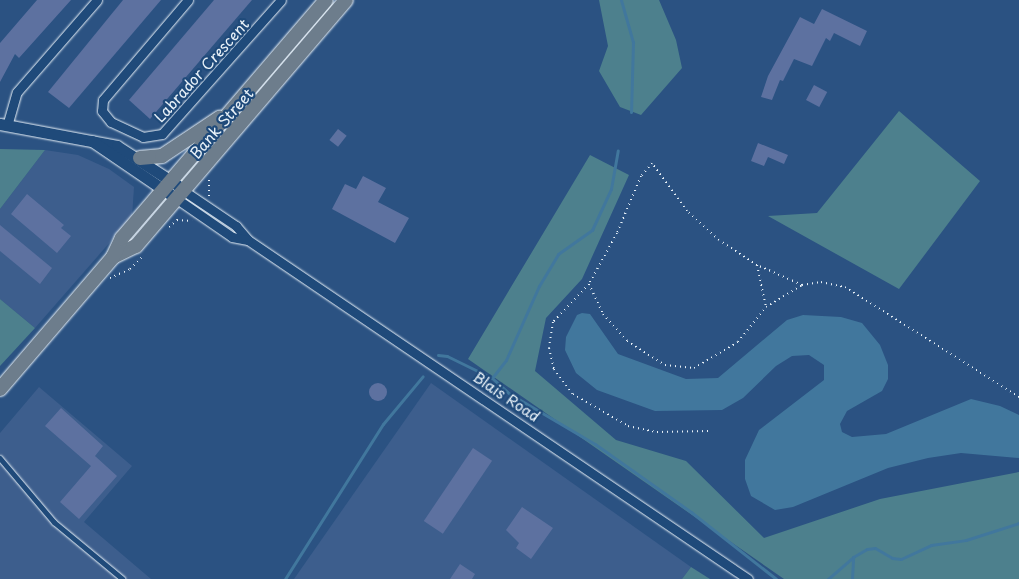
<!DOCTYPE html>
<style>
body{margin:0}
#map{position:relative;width:1019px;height:579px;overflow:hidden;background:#2b5282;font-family:"Playpen Sans",sans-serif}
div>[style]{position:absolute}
.built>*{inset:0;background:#3d5e8d}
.green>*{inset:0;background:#4d808d}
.water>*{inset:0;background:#41779d}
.stream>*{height:3px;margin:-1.5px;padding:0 1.5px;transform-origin:1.5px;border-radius:1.5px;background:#41779d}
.building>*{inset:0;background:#5d71a0;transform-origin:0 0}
.round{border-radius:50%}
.path>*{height:2px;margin-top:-1px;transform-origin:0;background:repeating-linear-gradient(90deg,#e8f1f8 0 1px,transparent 0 5px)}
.roads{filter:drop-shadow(0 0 1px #e8f1f8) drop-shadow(0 0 1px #e8f1f8)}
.service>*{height:4.5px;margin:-2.25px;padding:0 2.25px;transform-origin:2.25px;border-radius:2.25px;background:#1f4a7a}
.minor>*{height:9px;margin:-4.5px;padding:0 4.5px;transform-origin:4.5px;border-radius:4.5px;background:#1f4a7a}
.tertiary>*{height:11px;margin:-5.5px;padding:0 5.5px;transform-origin:5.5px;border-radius:5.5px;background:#1f4a7a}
.primary>*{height:14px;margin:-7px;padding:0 7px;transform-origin:7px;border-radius:7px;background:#6d7d8c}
span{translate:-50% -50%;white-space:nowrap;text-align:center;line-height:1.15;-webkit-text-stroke:4.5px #1f4a7a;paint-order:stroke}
.street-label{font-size:15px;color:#e8f1f8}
</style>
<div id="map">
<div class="built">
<div style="clip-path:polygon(45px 150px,78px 155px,109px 169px,134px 187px,132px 217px,35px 328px,0 299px,0 209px)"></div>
<div style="clip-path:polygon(431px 383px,691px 567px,682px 579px,294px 579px)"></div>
<div style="clip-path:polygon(39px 387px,132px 466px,84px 522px,151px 579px,0 579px,0 433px)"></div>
</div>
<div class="green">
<div style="clip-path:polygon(599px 0,659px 0,676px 40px,682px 68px,641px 115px,620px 107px,599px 71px,608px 46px)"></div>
<div style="clip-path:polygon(899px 111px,980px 181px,899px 289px,768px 216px,817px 213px)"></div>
<div style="clip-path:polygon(0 149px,45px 150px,0 209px)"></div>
<div style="clip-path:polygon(590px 155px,629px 175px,582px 279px,546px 318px,535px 371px,616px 440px,686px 461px,764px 538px,880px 499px,1019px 472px,1019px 579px,784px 579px,468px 359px)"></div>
<div style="clip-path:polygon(0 299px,35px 328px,0 366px)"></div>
<div style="clip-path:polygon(691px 567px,710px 579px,682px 579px)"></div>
</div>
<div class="water">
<div style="clip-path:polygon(582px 313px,590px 314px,618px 354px,686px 379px,718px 378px,787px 320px,803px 315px,841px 317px,862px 323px,880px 345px,888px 365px,888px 379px,882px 391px,847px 411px,840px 424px,842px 432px,852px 437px,886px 434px,971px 399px,1000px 406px,1019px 415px,1019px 458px,961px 453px,928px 458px,888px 468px,793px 507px,775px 510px,751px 496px,745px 479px,745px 460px,759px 430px,824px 380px,824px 365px,809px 355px,792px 356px,776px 366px,743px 398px,722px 410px,655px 411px,597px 390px,576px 373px,565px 350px,566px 337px,577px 315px)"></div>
</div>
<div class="stream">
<div style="left:621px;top:0;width:44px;rotate:74.1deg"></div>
<div style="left:633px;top:42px;width:70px;rotate:91.6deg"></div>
<div style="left:438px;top:355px;width:9px;rotate:6deg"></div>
<div style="left:447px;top:356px;width:50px;rotate:26.1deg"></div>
<div style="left:492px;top:378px;width:24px;rotate:42deg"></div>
<div style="left:510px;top:394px;width:99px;rotate:30.5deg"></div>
<div style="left:595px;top:444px;width:118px;rotate:35.3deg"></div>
<div style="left:691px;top:512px;width:108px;rotate:38.2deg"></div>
<div style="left:492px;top:378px;width:23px;rotate:-52deg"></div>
<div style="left:506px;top:360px;width:81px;rotate:-66deg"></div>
<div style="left:539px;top:286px;width:37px;rotate:-59deg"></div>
<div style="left:558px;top:254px;width:42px;rotate:-35.2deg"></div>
<div style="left:592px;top:230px;width:45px;rotate:-65.1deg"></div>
<div style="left:611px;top:189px;width:39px;rotate:-80deg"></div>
<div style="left:285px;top:579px;width:183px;rotate:-57.7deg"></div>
<div style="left:383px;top:424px;width:62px;rotate:-50.2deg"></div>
<div style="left:828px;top:579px;width:33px;rotate:-41deg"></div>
<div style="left:853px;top:557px;width:16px;rotate:-30deg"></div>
<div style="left:867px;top:549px;width:8px;rotate:-7deg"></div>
<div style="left:875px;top:548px;width:20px;rotate:30deg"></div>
<div style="left:892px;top:558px;width:9px;rotate:6deg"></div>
<div style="left:901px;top:559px;width:33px;rotate:-25deg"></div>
<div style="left:931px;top:545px;width:35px;rotate:-8deg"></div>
<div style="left:966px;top:540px;width:56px;rotate:-17.8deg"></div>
<div style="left:852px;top:579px;width:22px;rotate:-87deg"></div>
</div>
<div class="building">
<div style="clip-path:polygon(37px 0,71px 0,19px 58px,15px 54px,0 82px,0 43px)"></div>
<div style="clip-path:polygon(123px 0,161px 0,69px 108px,48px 92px)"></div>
<div style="clip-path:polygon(214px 0,252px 0,150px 119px,129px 100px)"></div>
<div style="clip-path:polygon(822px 9px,867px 31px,860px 46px,834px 33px,830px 41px,826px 38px,812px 66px,794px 59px,783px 81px,780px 80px,772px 100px,761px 97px,768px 76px,800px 17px,814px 24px)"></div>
<div style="left:814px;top:85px;width:15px;height:17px;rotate:28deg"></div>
<div style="left:338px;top:129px;width:11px;height:14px;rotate:38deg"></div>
<div style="clip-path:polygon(758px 143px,788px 155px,784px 164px,768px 157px,764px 166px,751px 161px)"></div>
<div style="clip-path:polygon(363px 176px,386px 188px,378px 202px,409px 218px,395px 243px,332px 209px,345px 184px,356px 189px)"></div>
<div style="clip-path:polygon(27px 194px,64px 225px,61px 228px,71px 236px,57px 253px,11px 214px)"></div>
<div style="clip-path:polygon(0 225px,52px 268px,40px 284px,0 251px)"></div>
<div class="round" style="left:369px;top:383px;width:18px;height:18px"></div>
<div style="clip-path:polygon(61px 408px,103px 446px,95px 456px,117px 476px,79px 519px,60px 502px,91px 466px,45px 426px)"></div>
<div style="left:473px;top:448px;width:23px;height:88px;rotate:34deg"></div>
<div style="clip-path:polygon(522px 507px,553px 528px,531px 559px,516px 548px,519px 543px,506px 530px)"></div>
<div style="clip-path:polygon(460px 564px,475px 574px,472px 579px,450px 579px)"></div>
</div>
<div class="path">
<div style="left:209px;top:180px;width:16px;rotate:90deg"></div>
<div style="left:169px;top:227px;width:11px;rotate:-41deg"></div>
<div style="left:177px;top:220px;width:15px;rotate:4deg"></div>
<div style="left:757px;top:265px;width:43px;rotate:77.9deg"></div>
<div style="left:110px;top:278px;width:22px;rotate:-24deg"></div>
<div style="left:130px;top:269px;width:16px;rotate:-45deg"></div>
<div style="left:589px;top:284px;width:52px;rotate:133.5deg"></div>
<div style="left:553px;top:322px;width:26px;rotate:99deg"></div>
<div style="left:549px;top:348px;width:22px;rotate:77deg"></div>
<div style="left:554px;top:369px;width:31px;rotate:53deg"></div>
<div style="left:573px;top:394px;width:64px;rotate:30.2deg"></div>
<div style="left:628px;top:426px;width:30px;rotate:12deg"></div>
<div style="left:657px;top:432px;width:52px;rotate:-1.1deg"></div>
<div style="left:802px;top:285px;width:49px;rotate:-156deg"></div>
<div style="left:757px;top:265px;width:45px;rotate:-146.7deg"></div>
<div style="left:719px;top:240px;width:43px;rotate:-137.8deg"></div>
<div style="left:687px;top:211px;width:59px;rotate:-126.1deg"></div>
<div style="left:652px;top:163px;width:17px;rotate:130deg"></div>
<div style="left:641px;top:176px;width:62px;rotate:112.8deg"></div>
<div style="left:617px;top:233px;width:58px;rotate:118.8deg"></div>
<div style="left:589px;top:284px;width:33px;rotate:65deg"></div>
<div style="left:603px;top:314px;width:36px;rotate:48deg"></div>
<div style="left:627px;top:341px;width:45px;rotate:32.3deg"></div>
<div style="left:665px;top:365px;width:29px;rotate:6deg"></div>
<div style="left:694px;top:368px;width:51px;rotate:-30.6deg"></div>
<div style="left:738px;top:342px;width:45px;rotate:-51.3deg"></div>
<div style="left:766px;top:307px;width:42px;rotate:-31.4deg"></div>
<div style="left:802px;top:285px;width:19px;rotate:-9deg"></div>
<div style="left:821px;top:282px;width:25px;rotate:12deg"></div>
<div style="left:845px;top:287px;width:206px;rotate:32.3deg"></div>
</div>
<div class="roads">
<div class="service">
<div style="left:0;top:458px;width:84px;rotate:49.8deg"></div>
<div style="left:54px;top:522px;width:89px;rotate:39.6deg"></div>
</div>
<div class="minor">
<div style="left:188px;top:0;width:131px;rotate:130.4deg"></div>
<div style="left:103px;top:100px;width:11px;rotate:95deg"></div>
<div style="left:102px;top:111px;width:14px;rotate:51deg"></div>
<div style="left:111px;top:122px;width:35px;rotate:25deg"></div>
<div style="left:143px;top:137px;width:19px;rotate:-9deg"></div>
<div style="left:162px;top:134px;width:179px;rotate:-48.4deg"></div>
<div style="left:7px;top:126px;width:35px;rotate:-74deg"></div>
<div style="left:17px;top:92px;width:122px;rotate:-49deg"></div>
<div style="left:184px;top:191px;width:63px;rotate:33.9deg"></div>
<div style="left:236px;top:226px;width:18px;rotate:49deg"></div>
<div style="left:248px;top:240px;width:604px;rotate:34.14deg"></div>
<div style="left:177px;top:199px;width:67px;rotate:34.6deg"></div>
<div style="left:232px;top:237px;width:16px;rotate:11deg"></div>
</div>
<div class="tertiary">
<div style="left:0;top:124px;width:119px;rotate:10.6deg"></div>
<div style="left:117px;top:146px;width:72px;rotate:33deg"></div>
<div style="left:92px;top:141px;width:94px;rotate:34.2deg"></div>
</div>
<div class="primary">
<div style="left:140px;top:158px;width:22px;rotate:-5deg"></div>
<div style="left:162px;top:156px;width:69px;rotate:-33.7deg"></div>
<div style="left:113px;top:257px;width:25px;rotate:-26deg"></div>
<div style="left:136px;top:246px;width:323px;rotate:-49.5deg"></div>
<div style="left:0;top:389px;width:174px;rotate:-49.4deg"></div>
<div style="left:113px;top:257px;width:21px;rotate:-65deg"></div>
<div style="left:122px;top:238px;width:313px;rotate:-49.4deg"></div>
</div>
</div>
<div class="street-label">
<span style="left:201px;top:70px;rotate:-48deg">Labrador Crescent</span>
<span style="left:221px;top:123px;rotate:-49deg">Bank Street</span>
<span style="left:507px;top:396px;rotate:34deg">Blais Road</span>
</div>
</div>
